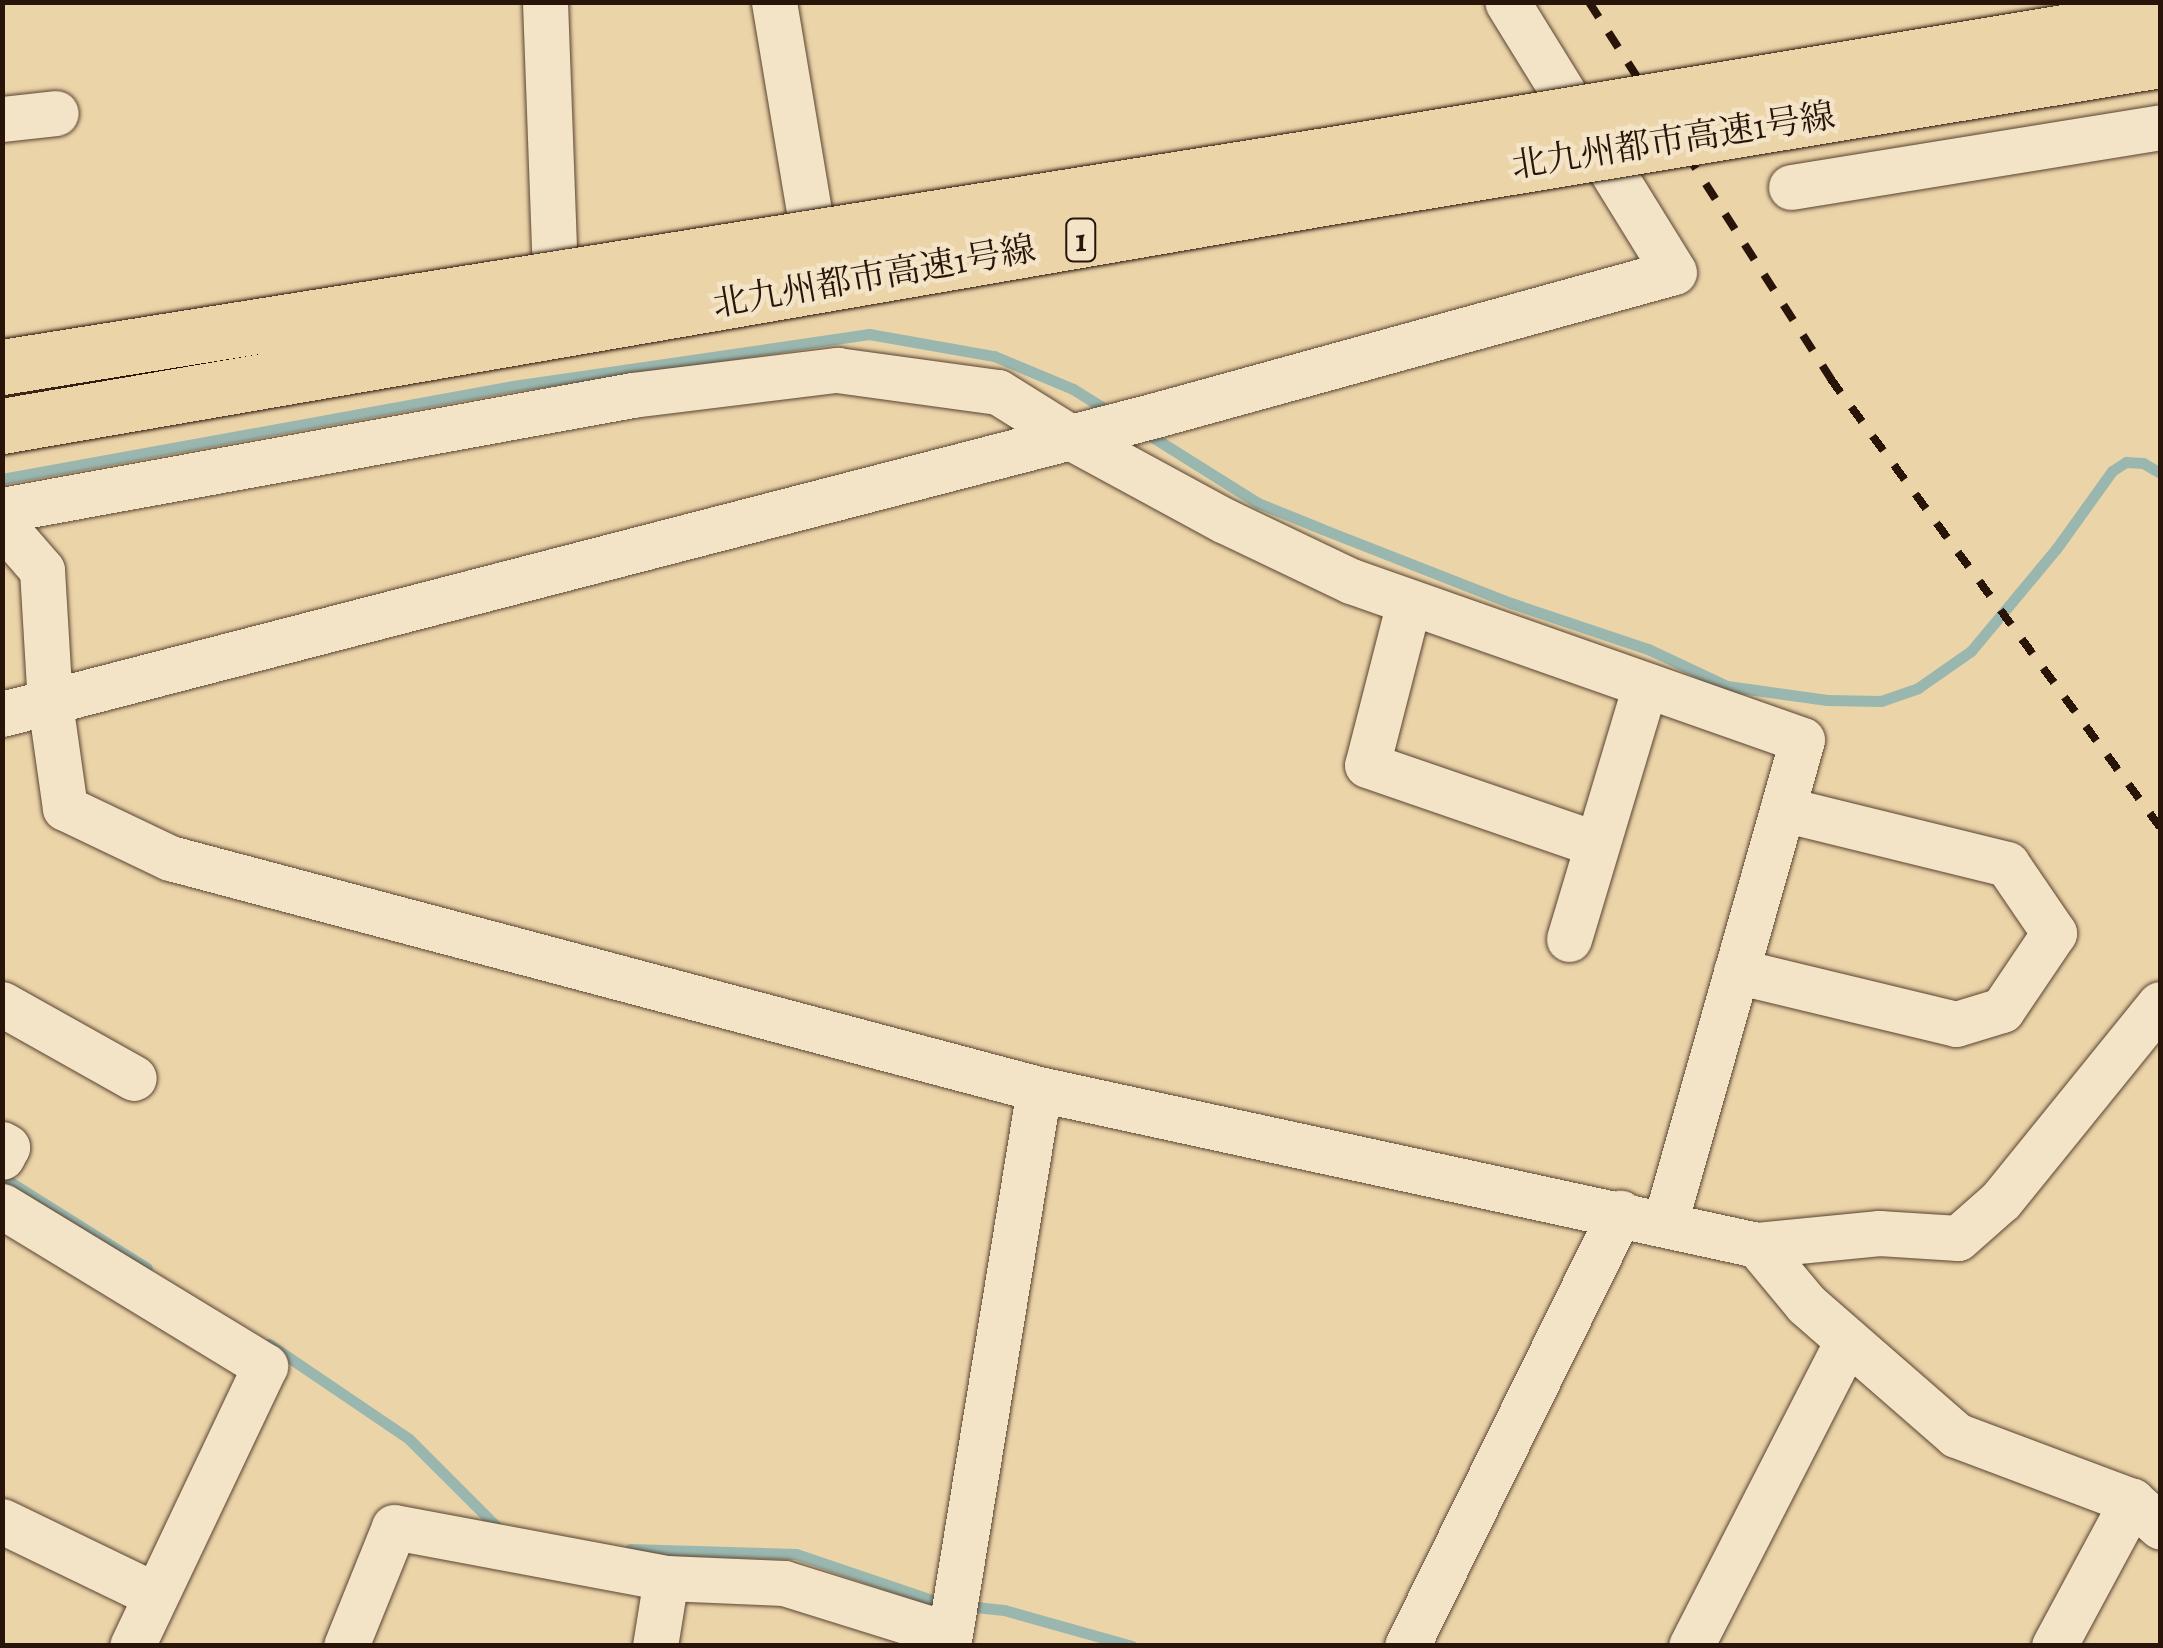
<!DOCTYPE html>
<meta charset="utf-8">
<style>
body{margin:0}
#map{position:relative;width:2163px;height:1648px;overflow:hidden;background:#ecd4a9;font-family:Alegreya,"Noto Serif JP",serif}
div>[style]{position:absolute}
.stream>*{height:11px;margin:-5.5px;padding:0 5.5px;transform-origin:5.5px;border-radius:5.5px;background:#9ab7af}
.roads{filter:drop-shadow(0 0 2px #594431) drop-shadow(0 0 2px #594431)}
.minor>*{height:45px;margin:-22.5px;padding:0 22.5px;transform-origin:22.5px;border-radius:22.5px;background:#f3e3c7}
.rail>*{height:8px;margin-top:-4px;transform-origin:0;background:repeating-linear-gradient(90deg,#281409 0 18px,transparent 0 36px)}
.bridges{filter:drop-shadow(0 0 2px #281409) drop-shadow(0 0 2px #281409)}
.motorway-bridge>*{height:55px;margin:-27.5px;padding:0 27.5px;transform-origin:27.5px;border-radius:27.5px;background:#ecd4a9}
span{translate:-50% -50%;white-space:nowrap;text-align:center;line-height:1.15;-webkit-text-stroke:9px #f3e3c7;paint-order:stroke}
.shield-label span{padding:2px 8px;background:#f3e3c7;border:2px solid;border-radius:8px;-webkit-text-stroke-width:0}
.shield-label{font-size:32px;color:#281409;font-weight:700}
.street-label{font-size:35px;color:#281409}
.frame{position:absolute;inset:0;border:5px solid #281409;pointer-events:none}
</style>
<div id="map">
<div class="stream">
<div style="left:1143px;top:431px;width:136px;rotate:32.1deg"></div>
<div style="left:1258px;top:503px;width:69px;rotate:22.1deg"></div>
<div style="left:1322px;top:529px;width:203px;rotate:21.4deg"></div>
<div style="left:1511px;top:603px;width:145px;rotate:18.6deg"></div>
<div style="left:1648px;top:649px;width:87px;rotate:25.1deg"></div>
<div style="left:1727px;top:686px;width:101px;rotate:8deg"></div>
<div style="left:1827px;top:700px;width:54px;rotate:1.1deg"></div>
<div style="left:1881px;top:701px;width:39px;rotate:-19deg"></div>
<div style="left:1918px;top:688px;width:65px;rotate:-34.9deg"></div>
<div style="left:1971px;top:651px;width:133px;rotate:-50.2deg"></div>
<div style="left:2056px;top:549px;width:96px;rotate:-54.3deg"></div>
<div style="left:2112px;top:471px;width:17px;rotate:-33deg"></div>
<div style="left:2126px;top:462px;width:17px;rotate:3deg"></div>
<div style="left:2143px;top:463px;width:20px;rotate:30deg"></div>
<div style="left:2px;top:479px;width:519px;rotate:-10.31deg"></div>
<div style="left:513px;top:386px;width:360px;rotate:-8.3deg"></div>
<div style="left:869px;top:334px;width:127px;rotate:10deg"></div>
<div style="left:994px;top:356px;width:86px;rotate:22.7deg"></div>
<div style="left:1073px;top:389px;width:44px;rotate:31.9deg"></div>
<div style="left:2px;top:1177px;width:171px;rotate:32.1deg"></div>
<div style="left:269px;top:1344px;width:168px;rotate:34.1deg"></div>
<div style="left:408px;top:1438px;width:133px;rotate:45deg"></div>
<div style="left:630px;top:1549px;width:166px;rotate:1.7deg"></div>
<div style="left:796px;top:1554px;width:159px;rotate:18.7deg"></div>
<div style="left:966px;top:1606px;width:38px;rotate:6deg"></div>
<div style="left:1004px;top:1610px;width:133px;rotate:15.7deg"></div>
</div>
<div class="roads">
<div class="minor">
<div style="left:545px;top:2px;width:271px;rotate:87.9deg"></div>
<div style="left:774px;top:2px;width:231px;rotate:80.5deg"></div>
<div style="left:2px;top:119px;width:54px;rotate:-6.3deg"></div>
<div style="left:1791px;top:187px;width:374px;rotate:-9.2deg"></div>
<div style="left:2px;top:510px;width:640px;rotate:-10.34deg"></div>
<div style="left:632px;top:395px;width:207px;rotate:-7deg"></div>
<div style="left:837px;top:370px;width:162px;rotate:7.8deg"></div>
<div style="left:998px;top:392px;width:85px;rotate:32deg"></div>
<div style="left:1070px;top:437px;width:176px;rotate:28.5deg"></div>
<div style="left:1225px;top:521px;width:140px;rotate:25.5deg"></div>
<div style="left:1351px;top:581px;width:478px;rotate:19.4deg"></div>
<div style="left:1802px;top:740px;width:502px;rotate:105.84deg"></div>
<div style="left:2px;top:524px;width:61px;rotate:49deg"></div>
<div style="left:42px;top:570px;width:133px;rotate:86.6deg"></div>
<div style="left:50px;top:703px;width:106px;rotate:81.9deg"></div>
<div style="left:65px;top:808px;width:116px;rotate:25.5deg"></div>
<div style="left:170px;top:858px;width:899px;rotate:14.89deg"></div>
<div style="left:1039px;top:1089px;width:735px;rotate:12.26deg"></div>
<div style="left:1757px;top:1245px;width:123px;rotate:-5.6deg"></div>
<div style="left:1879px;top:1233px;width:79px;rotate:3.6deg"></div>
<div style="left:1958px;top:1238px;width:57px;rotate:-41.5deg"></div>
<div style="left:2001px;top:1200px;width:252px;rotate:-51deg"></div>
<div style="left:1409px;top:602px;width:168px;rotate:104.4deg"></div>
<div style="left:1367px;top:765px;width:243px;rotate:19deg"></div>
<div style="left:2px;top:714px;width:1188px;rotate:-14.53deg"></div>
<div style="left:1152px;top:416px;width:541px;rotate:-15.42deg"></div>
<div style="left:1674px;top:272px;width:317px;rotate:-121.7deg"></div>
<div style="left:1569px;top:939px;width:265px;rotate:-73.3deg"></div>
<div style="left:1736px;top:971px;width:226px;rotate:13.5deg"></div>
<div style="left:1956px;top:1024px;width:48px;rotate:-16.9deg"></div>
<div style="left:2002px;top:1010px;width:93px;rotate:-56deg"></div>
<div style="left:2054px;top:933px;width:83px;rotate:-124.3deg"></div>
<div style="left:2007px;top:864px;width:231px;rotate:-166.2deg"></div>
<div style="left:2px;top:1004px;width:151px;rotate:29.3deg"></div>
<div style="left:2px;top:1144px;width:6px;rotate:31deg"></div>
<div style="left:7px;top:1147px;width:11px;rotate:117deg"></div>
<div style="left:2px;top:1206px;width:308px;rotate:31.3deg"></div>
<div style="left:265px;top:1366px;width:310px;rotate:115.4deg"></div>
<div style="left:1757px;top:1245px;width:77px;rotate:50.3deg"></div>
<div style="left:1806px;top:1304px;width:199px;rotate:41.1deg"></div>
<div style="left:1956px;top:1435px;width:188px;rotate:20.6deg"></div>
<div style="left:2132px;top:1501px;width:38px;rotate:42deg"></div>
<div style="left:2px;top:1521px;width:170px;rotate:25.8deg"></div>
<div style="left:346px;top:1646px;width:128px;rotate:-68deg"></div>
<div style="left:394px;top:1527px;width:277px;rotate:10.6deg"></div>
<div style="left:655px;top:1646px;width:69px;rotate:-80.8deg"></div>
<div style="left:666px;top:1578px;width:118px;rotate:2.4deg"></div>
<div style="left:784px;top:1583px;width:172px;rotate:17.3deg"></div>
<div style="left:948px;top:1646px;width:564px;rotate:-80.72deg"></div>
<div style="left:1407px;top:1646px;width:483px;rotate:-63.8deg"></div>
<div style="left:1691px;top:1646px;width:343px;rotate:-62.9deg"></div>
<div style="left:2054px;top:1646px;width:165px;rotate:-61.7deg"></div>
</div>
</div>
<div class="rail">
<div style="left:1589px;top:2px;width:447px;rotate:57.3deg"></div>
<div style="left:1830px;top:378px;width:557px;rotate:53.69deg"></div>
</div>
<div class="bridges">
<div class="motorway-bridge">
<div style="left:2px;top:367px;width:1347px;rotate:-9.1deg"></div>
<div style="left:1332px;top:154px;width:839px;rotate:-9.46deg"></div>
<div style="left:2px;top:426px;width:1359px;rotate:-9.79deg"></div>
<div style="left:1341px;top:195px;width:830px;rotate:-9.36deg"></div>
</div>
</div>
<div class="shield-label">
<span style="left:1081px;top:240px">1</span>
</div>
<div class="street-label">
<span style="left:1673px;top:140px;rotate:-9deg">北九州都市高速1号線</span>
<span style="left:874px;top:276px;rotate:-10deg">北九州都市高速1号線</span>
</div>
<div class="frame"></div>
</div>
